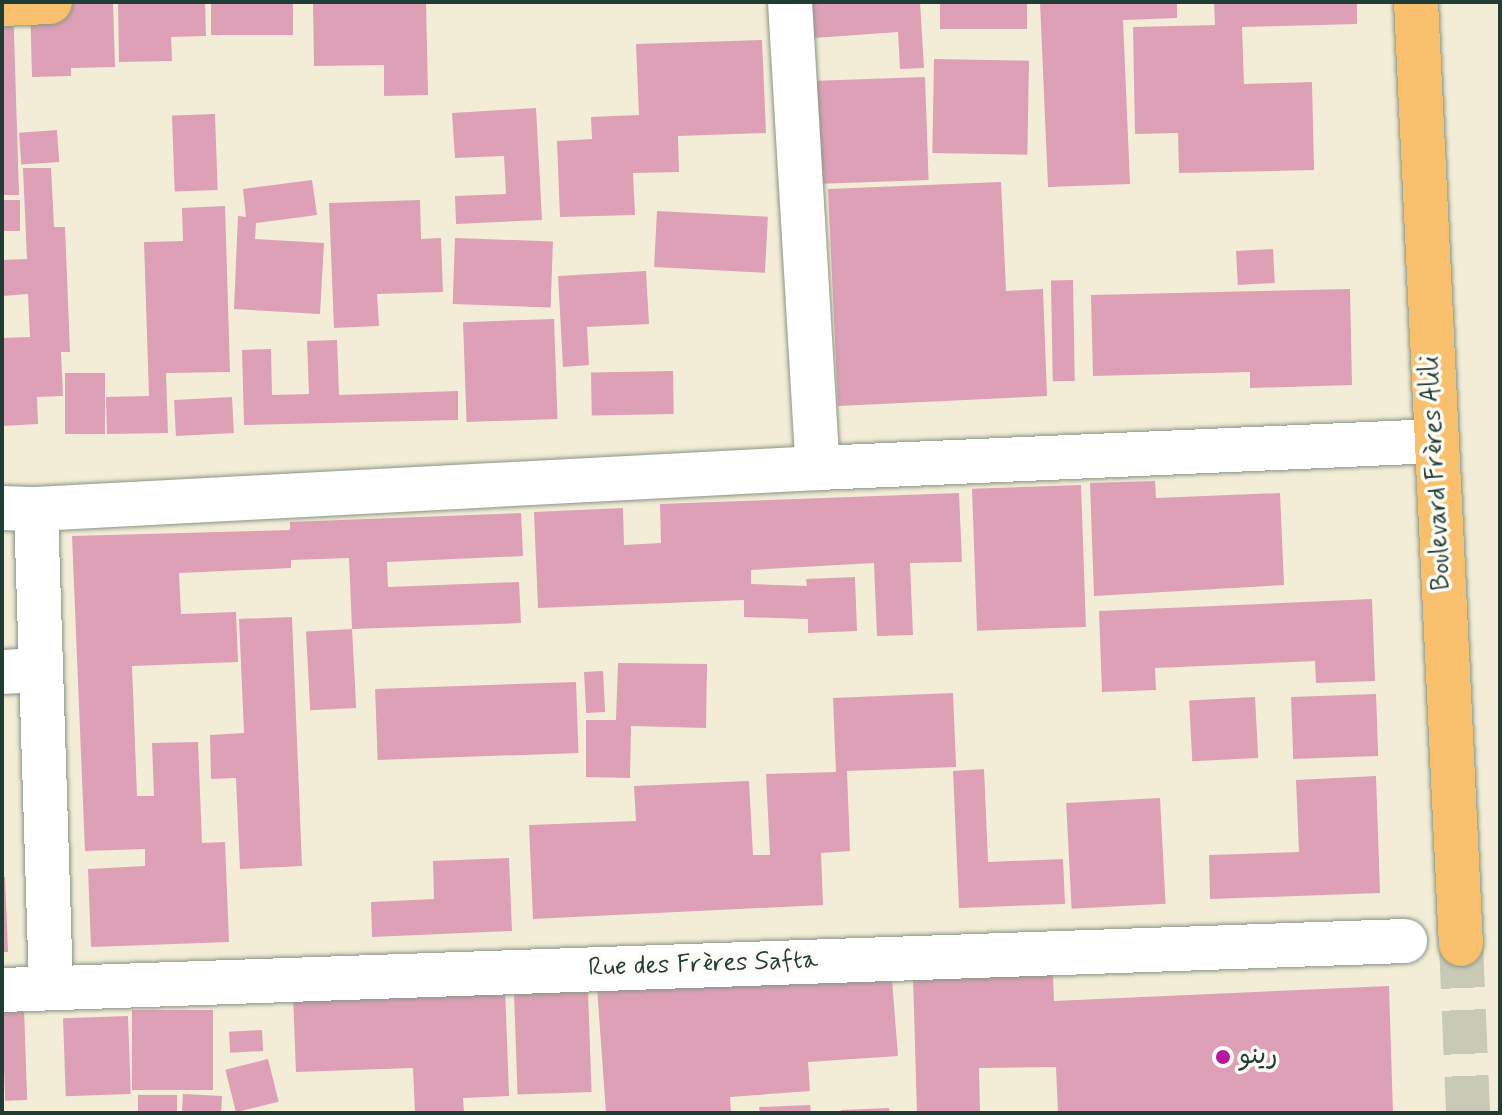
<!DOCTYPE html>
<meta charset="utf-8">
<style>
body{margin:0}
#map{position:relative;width:1502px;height:1115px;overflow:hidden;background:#f3edd7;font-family:Mynerve,"Playpen Sans Arabic",sans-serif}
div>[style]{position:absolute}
.building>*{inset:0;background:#dda0b6;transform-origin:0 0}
.major-tunnel>*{height:44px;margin-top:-22px;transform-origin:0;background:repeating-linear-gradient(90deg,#c9cab6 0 44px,transparent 0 66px)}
.roads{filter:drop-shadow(0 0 2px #899586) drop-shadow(0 0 2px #899586)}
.minor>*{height:44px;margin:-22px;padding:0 22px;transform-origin:22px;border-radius:22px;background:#fff}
.major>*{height:44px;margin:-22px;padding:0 22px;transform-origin:22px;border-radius:22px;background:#f8bf6c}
.dots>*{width:22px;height:22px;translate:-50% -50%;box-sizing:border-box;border:4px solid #fdfcf7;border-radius:50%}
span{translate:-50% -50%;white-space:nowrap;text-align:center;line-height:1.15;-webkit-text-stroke:7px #fdfcf7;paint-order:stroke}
.street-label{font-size:26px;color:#1f3d34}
.poi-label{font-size:26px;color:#1f3d34}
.left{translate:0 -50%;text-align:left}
.frame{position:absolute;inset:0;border:4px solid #1f3d34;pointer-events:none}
</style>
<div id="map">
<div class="building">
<div style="clip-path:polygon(2px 2px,13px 2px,19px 195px,2px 195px)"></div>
<div style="clip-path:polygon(30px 2px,113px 2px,115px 67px,71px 68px,71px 76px,32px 77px)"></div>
<div style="clip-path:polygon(118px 2px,205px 2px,206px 36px,171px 37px,172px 61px,119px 62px)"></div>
<div style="left:211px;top:2px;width:82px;height:33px"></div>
<div style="clip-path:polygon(313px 2px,426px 2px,428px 95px,384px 96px,384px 65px,314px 66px)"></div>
<div style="clip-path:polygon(798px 2px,920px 2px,924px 68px,900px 69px,898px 32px,800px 39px)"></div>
<div style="left:940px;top:2px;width:87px;height:27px"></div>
<div style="clip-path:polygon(1040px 2px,1177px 2px,1177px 18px,1123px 20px,1130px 184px,1048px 187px)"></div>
<div style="clip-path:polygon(1214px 2px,1357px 2px,1357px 24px,1242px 27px,1244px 84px,1312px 82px,1314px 170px,1179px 173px,1178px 133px,1135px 134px,1133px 27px,1215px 25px)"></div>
<div style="clip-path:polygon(762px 40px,766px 133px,678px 136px,679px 172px,633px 173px,635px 215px,560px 217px,557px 141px,592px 139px,591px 117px,639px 115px,636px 44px)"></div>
<div style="left:934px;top:59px;width:95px;height:94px;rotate:1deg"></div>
<div style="left:925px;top:77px;width:103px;height:114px;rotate:88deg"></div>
<div style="clip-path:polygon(536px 108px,542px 220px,456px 224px,455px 196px,506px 194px,504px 156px,455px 158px,452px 113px)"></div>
<div style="left:215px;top:114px;width:76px;height:43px;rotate:88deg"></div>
<div style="left:57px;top:130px;width:32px;height:38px;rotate:86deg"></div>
<div style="clip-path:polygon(23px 168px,51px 168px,54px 227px,65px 227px,70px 352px,61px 352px,63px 396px,37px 397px,38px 424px,2px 426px,2px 338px,30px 337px,28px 294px,2px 296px,2px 260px,27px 259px)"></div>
<div style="clip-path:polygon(312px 180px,317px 215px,256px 223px,255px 239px,324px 243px,320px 314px,234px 309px,238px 216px,246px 217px,243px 189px)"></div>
<div style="clip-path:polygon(1001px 182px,1006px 291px,1043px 289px,1047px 396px,838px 406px,828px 189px)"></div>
<div style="left:2px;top:200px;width:18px;height:31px"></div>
<div style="clip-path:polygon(420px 200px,421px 239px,441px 238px,443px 292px,377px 294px,379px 326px,334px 328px,329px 203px)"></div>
<div style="clip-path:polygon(225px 206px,230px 372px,166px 373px,168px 433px,107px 434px,106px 397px,149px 396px,144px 242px,183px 241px,182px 208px)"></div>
<div style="left:657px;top:211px;width:111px;height:56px;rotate:3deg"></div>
<div style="left:455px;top:238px;width:98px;height:66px;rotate:2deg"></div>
<div style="left:1273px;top:249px;width:34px;height:37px;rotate:87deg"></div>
<div style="clip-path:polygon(646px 271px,649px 324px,587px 327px,589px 365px,563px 367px,558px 276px)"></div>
<div style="left:1073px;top:280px;width:101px;height:22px;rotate:89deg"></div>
<div style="clip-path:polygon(1350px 289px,1352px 385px,1250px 388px,1250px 372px,1093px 376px,1091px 295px)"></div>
<div style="left:554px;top:319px;width:100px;height:91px;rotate:88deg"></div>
<div style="clip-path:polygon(337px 340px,339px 395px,458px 391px,458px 420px,244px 425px,242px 350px,271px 349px,272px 395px,309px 394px,307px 341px)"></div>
<div style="left:673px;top:371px;width:43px;height:82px;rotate:89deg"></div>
<div style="left:65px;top:373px;width:40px;height:61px"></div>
<div style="left:232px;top:397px;width:36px;height:58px;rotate:87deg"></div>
<div style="clip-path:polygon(1155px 481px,1156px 498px,1280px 493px,1284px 585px,1094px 596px,1090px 483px)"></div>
<div style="left:1081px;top:485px;width:142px;height:109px;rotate:88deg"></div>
<div style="clip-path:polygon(959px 493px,962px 562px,910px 563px,913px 635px,877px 636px,874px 563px,751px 570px,751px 584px,807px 586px,806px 579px,855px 577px,857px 631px,808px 633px,808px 619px,744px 617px,744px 600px,538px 608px,534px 512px,623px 508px,624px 545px,661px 543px,660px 504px)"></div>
<div style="clip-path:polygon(521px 513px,523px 556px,387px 562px,388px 587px,519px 582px,521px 623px,352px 629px,349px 558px,291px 560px,291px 568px,179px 573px,181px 614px,236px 612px,238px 662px,132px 666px,137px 796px,154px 796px,152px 743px,198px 742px,202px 843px,225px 842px,229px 942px,91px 947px,88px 869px,145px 866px,145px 849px,85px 851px,72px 536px,290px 530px,290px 522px)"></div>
<div style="clip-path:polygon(1372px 599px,1375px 681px,1316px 683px,1315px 661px,1155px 668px,1156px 690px,1102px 692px,1099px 611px)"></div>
<div style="clip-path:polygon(292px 617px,302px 866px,240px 869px,236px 778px,211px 779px,210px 735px,244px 733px,239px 619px)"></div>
<div style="left:352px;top:629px;width:79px;height:46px;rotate:87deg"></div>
<div style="clip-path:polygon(618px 663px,707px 664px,706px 728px,631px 726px,630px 778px,586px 777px,586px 720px,616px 720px)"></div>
<div style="left:603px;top:671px;width:41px;height:19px;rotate:87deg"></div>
<div style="left:576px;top:682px;width:71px;height:201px;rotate:88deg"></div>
<div style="clip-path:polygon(953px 693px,956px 767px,847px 771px,850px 851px,821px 853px,823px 905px,533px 919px,529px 825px,636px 821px,634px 786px,749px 781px,753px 855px,770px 855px,766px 774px,836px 772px,833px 698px)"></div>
<div style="left:1376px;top:694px;width:62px;height:85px;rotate:88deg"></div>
<div style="left:1255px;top:697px;width:61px;height:66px;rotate:87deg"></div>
<div style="clip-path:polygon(984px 769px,988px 862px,1063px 859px,1065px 904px,959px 908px,953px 771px)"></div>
<div style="clip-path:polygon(1376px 776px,1380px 893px,1210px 899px,1209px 855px,1299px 852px,1296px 780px)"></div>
<div style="left:1160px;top:798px;width:106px;height:94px;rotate:87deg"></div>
<div style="clip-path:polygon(509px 858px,512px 931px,372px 937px,371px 902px,434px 899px,433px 861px)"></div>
<div style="clip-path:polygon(2px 877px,5px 877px,8px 952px,2px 952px)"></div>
<div style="clip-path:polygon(891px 967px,898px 1056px,808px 1062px,810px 1091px,730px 1097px,731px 1113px,606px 1113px,597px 987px)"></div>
<div style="clip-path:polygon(1053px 974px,1054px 1001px,1389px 986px,1393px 1113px,1058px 1113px,1056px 1067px,979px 1068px,980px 1113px,917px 1113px,913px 977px)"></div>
<div style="clip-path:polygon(505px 987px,509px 1096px,463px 1098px,464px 1113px,415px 1113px,413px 1068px,296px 1072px,293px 995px)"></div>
<div style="left:588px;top:991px;width:101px;height:74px;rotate:88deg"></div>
<div style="left:24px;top:1009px;width:91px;height:22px;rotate:88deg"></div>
<div style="left:213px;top:1010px;width:80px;height:81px;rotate:90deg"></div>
<div style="left:128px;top:1016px;width:78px;height:65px;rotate:88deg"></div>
<div style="left:262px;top:1030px;width:21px;height:33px;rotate:87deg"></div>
<div style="left:268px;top:1059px;width:44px;height:44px;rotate:76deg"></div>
<div style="left:183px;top:1094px;width:39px;height:19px;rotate:3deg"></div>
<div style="left:177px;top:1095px;width:18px;height:39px;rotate:90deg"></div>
<div style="clip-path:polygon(810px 1105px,811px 1113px,760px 1113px,759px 1107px)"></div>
<div style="clip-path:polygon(889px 1108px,890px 1113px,841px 1113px,841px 1110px)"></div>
</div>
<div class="major-tunnel">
<div style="left:1461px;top:944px;width:169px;rotate:87.6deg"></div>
</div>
<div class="roads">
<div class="minor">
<div style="left:790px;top:2px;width:467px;rotate:86.6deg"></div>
<div style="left:2px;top:508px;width:34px;rotate:2deg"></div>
<div style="left:36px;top:509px;width:783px;rotate:-3deg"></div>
<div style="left:818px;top:468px;width:619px;rotate:-2.5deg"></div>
<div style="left:36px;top:509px;width:479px;rotate:88.2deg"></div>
<div style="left:2px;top:672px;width:39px;rotate:-3deg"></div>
<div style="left:2px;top:990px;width:1404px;rotate:-2deg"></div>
</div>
<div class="major">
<div style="left:1416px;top:2px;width:943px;rotate:87.27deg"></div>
<div style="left:2px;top:4px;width:48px;rotate:-2.4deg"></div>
</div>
</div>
<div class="dots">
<div style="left:1223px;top:1057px;background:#b5179e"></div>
</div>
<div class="street-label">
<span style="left:1437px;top:473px;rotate:-93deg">Boulevard Frères Alili</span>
<span style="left:703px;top:965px;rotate:-2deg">Rue des Frères Safta</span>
</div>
<div class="poi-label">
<span class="left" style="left:1239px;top:1057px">رينو</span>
</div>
<div class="frame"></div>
</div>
